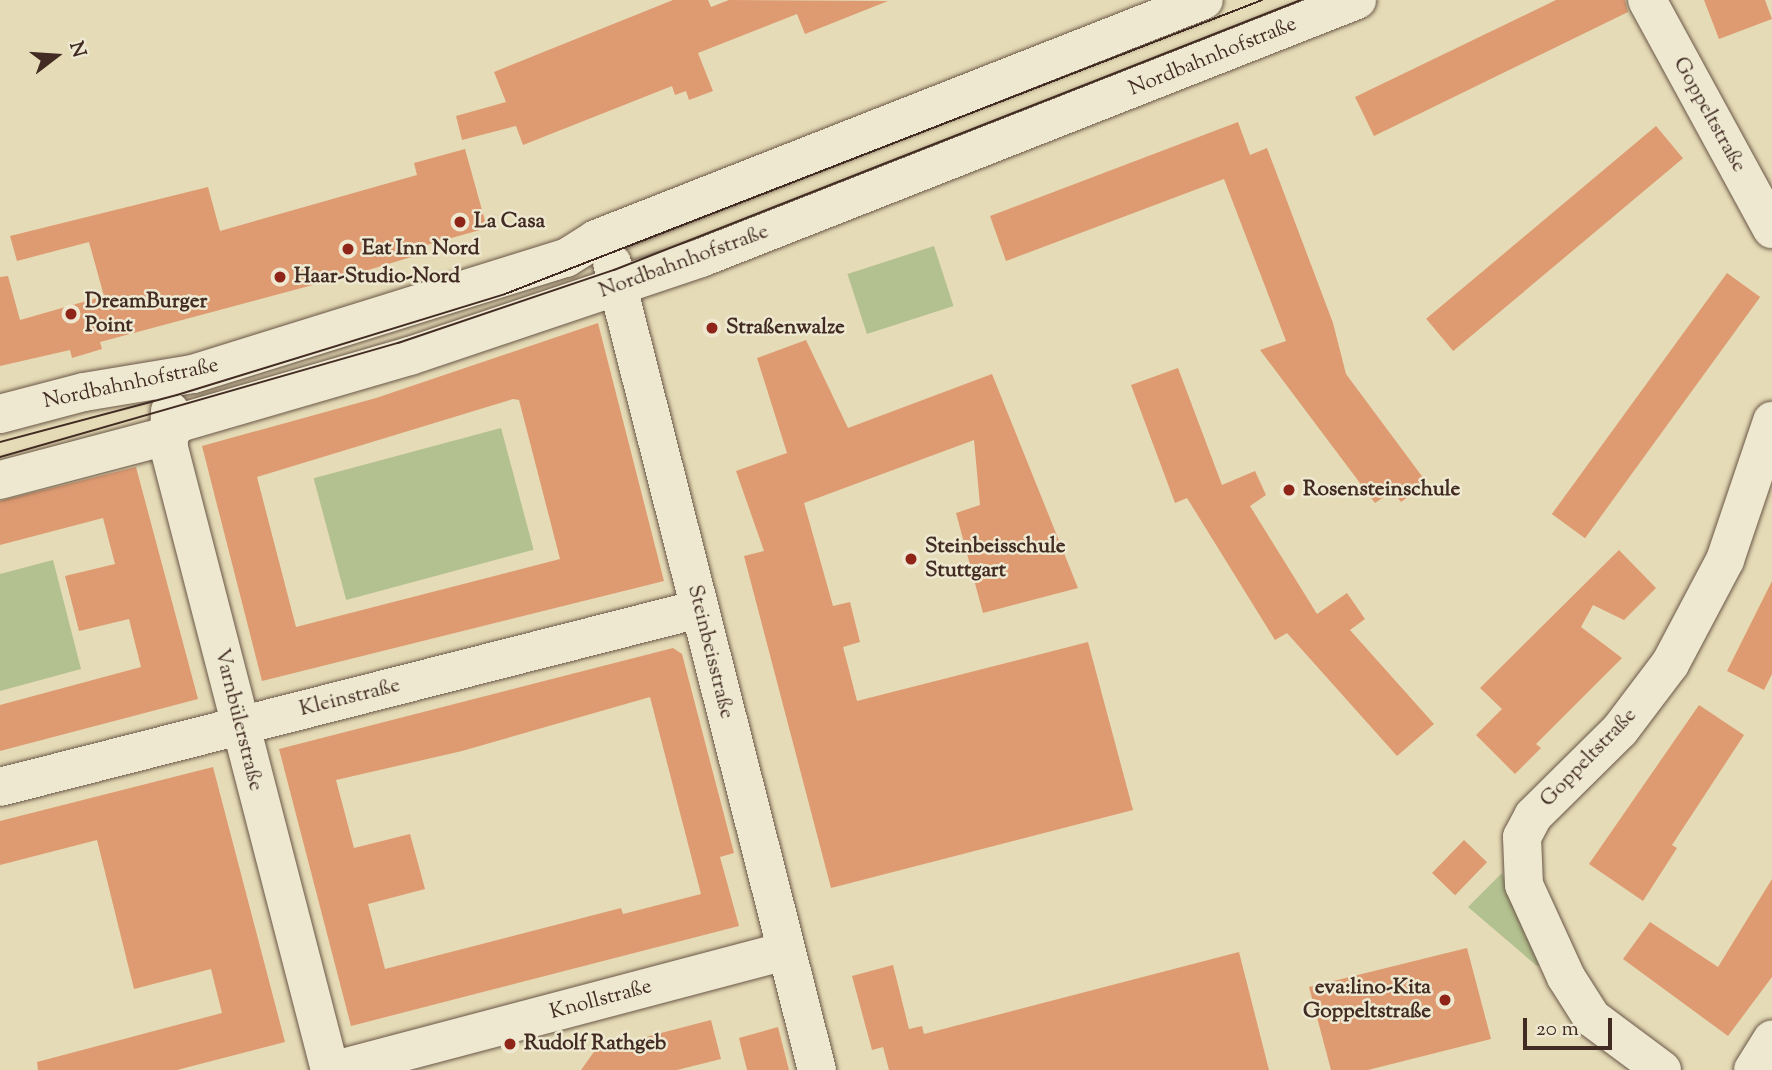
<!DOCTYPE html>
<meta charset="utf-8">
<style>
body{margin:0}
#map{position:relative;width:1772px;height:1070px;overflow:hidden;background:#e5dbb6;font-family:"Sorts Mill Goudy",serif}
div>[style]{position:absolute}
.green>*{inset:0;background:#b3c08f;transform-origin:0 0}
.building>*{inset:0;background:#de9b72;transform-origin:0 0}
.roads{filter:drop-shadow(0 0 2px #6a5747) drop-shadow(0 0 2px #6a5747)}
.minor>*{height:38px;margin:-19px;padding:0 19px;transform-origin:19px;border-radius:19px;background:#eee8d0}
.tram>*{height:2px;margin:-1px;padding:0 1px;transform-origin:1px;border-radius:1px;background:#412b22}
.dots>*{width:19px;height:19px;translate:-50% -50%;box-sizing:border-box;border:4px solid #eee8d0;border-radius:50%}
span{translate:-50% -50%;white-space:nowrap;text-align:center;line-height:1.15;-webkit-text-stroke:5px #eee8d0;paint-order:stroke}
.street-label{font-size:21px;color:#412b22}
.poi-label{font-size:21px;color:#412b22;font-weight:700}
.left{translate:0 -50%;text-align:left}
.right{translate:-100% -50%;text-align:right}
.north{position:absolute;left:21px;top:21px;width:70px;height:70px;-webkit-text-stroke:5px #eee8d0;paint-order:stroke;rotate:73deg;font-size:19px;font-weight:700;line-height:28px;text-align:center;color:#412b22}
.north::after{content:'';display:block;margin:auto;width:24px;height:32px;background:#412b22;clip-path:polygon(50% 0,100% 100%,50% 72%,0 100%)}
.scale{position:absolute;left:1523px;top:1018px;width:89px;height:32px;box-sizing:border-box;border:4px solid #412b22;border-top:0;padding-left:9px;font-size:21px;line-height:24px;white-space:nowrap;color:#412b22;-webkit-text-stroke:5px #eee8d0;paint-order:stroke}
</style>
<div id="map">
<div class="green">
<div style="left:934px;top:246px;width:63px;height:91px;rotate:72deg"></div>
<div style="left:501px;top:428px;width:126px;height:194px;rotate:75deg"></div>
<div style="clip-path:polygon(53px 560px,81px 669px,0 691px,0 574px)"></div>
<div style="clip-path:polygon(1502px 873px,1525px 934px,1544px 963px,1537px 966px,1468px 907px)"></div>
</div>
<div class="building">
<div style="clip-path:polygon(673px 0,708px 0,711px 7px,729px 0,888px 1px,805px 34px,797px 14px,698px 53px,713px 91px,689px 100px,686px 91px,675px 95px,672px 86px,523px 145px,516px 126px,462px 140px,456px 116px,506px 102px,494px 72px)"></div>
<div style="clip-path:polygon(1556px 0,1625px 0,1628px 12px,1374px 136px,1355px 97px)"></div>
<div style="clip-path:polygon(1704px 0,1765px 0,1772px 19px,1719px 39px)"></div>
<div style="clip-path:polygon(1238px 122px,1250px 155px,1267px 148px,1333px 323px,1346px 374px,1427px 483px,1401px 502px,1393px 491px,1375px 503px,1260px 350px,1286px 341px,1224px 179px,1006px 261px,990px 216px)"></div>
<div style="left:1656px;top:126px;width:42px;height:300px;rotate:50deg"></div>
<div style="clip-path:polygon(465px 149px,487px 228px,416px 248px,418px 255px,365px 271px,100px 342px,102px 349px,72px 358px,70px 350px,0 366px,0 277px,8px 276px,20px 320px,104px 296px,89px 242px,17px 261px,10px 236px,208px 187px,220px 231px,417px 175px,414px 163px)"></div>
<div style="left:1727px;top:273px;width:41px;height:298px;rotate:36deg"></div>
<div style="clip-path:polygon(evenodd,598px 323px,664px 581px,262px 681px,202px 446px,376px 398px,598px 323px,513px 399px,519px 400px,560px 559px,296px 627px,257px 477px,513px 399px)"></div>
<div style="clip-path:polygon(806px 340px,848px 428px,992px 374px,1078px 588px,983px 613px,956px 513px,980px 505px,974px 440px,804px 503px,833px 606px,850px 602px,860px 642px,843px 647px,857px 701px,1088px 642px,1133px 810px,831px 888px,744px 556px,764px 551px,736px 471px,787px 453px,757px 358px)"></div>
<div style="clip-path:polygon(1178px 368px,1222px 485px,1255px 471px,1266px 495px,1250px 506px,1317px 614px,1347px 593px,1365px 619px,1350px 630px,1434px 724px,1397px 756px,1287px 633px,1275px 640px,1187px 498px,1175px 503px,1131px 385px)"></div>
<div style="clip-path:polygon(136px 467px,198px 699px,0 751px,0 705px,141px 667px,129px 619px,79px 631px,65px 576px,115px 564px,103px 518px,0 545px,0 501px)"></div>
<div style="clip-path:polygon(1619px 550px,1656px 588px,1624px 620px,1593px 605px,1581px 627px,1622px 658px,1536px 744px,1541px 748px,1515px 774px,1476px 735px,1502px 709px,1480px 688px)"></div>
<div style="clip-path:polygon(1772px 581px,1772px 674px,1764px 690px,1727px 671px)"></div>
<div style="clip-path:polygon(evenodd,673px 648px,682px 654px,734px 853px,720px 857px,739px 926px,351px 1026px,279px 749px,673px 648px,650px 697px,701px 894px,623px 914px,621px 908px,385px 969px,368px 904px,425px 889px,410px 834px,354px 848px,336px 780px,462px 751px,650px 697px)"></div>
<div style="clip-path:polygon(1699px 705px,1744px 735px,1672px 845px,1677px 848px,1643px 901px,1589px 864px)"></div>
<div style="clip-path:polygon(213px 767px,285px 1042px,177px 1070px,38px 1070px,37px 1062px,222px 1013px,211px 969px,134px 989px,97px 840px,0 865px,0 821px)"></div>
<div style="left:1464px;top:840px;width:32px;height:46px;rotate:44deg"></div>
<div style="clip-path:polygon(1772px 879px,1772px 977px,1728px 1036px,1623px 959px,1650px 922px,1718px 967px)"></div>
<div style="clip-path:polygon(1467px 948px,1491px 1039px,1368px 1070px,1331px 1070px,1309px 987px)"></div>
<div style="clip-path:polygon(1239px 952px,1269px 1070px,889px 1070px,883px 1047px,872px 1050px,852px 976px,893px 965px,909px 1029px,922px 1026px,924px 1034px)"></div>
<div style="clip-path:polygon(711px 1020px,721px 1059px,677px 1070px,581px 1070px,601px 1042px,611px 1046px)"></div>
<div style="clip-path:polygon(778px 1027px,789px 1070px,747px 1070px,739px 1038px)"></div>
</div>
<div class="roads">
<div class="minor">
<div style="left:1647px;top:0;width:261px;rotate:61.4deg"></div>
<div style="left:612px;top:263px;width:833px;rotate:75.75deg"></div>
<div style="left:170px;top:411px;width:37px;rotate:92deg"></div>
<div style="left:169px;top:448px;width:642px;rotate:75.49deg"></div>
<div style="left:0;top:414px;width:87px;rotate:-14.7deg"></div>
<div style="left:84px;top:392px;width:110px;rotate:-9.4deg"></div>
<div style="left:193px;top:374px;width:391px;rotate:-17.3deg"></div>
<div style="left:566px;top:258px;width:36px;rotate:-32deg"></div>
<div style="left:596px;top:239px;width:653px;rotate:-21.46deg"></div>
<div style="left:0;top:480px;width:173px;rotate:-14.8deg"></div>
<div style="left:167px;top:436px;width:18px;rotate:-47deg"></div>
<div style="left:179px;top:423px;width:241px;rotate:-16.2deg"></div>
<div style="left:410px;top:356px;width:307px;rotate:-18.6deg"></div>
<div style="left:701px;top:258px;width:705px;rotate:-21.47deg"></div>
<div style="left:0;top:787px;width:721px;rotate:-14.29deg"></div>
<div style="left:335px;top:1070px;width:466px;rotate:-14.8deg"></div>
<div style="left:1662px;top:1070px;width:87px;rotate:-143.4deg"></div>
<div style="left:1592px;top:1018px;width:49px;rotate:-122.4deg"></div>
<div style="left:1566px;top:977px;width:101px;rotate:-114.5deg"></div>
<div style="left:1524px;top:885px;width:48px;rotate:-92.4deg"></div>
<div style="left:1522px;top:837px;width:24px;rotate:-62deg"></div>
<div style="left:1533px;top:816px;width:122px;rotate:-44.7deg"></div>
<div style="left:1620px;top:730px;width:83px;rotate:-52.9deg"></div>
<div style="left:1670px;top:664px;width:118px;rotate:-62.1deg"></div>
<div style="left:1725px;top:560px;width:147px;rotate:-71.3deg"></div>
<div style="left:1753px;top:1070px;width:36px;rotate:-58deg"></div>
</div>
</div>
<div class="tram">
<div style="left:0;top:442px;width:183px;rotate:-14.9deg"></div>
<div style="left:177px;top:395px;width:343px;rotate:-17.1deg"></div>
<div style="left:505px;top:294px;width:812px;rotate:-21.22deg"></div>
<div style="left:0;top:457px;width:414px;rotate:-16deg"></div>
<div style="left:398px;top:343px;width:228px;rotate:-18.7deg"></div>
<div style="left:614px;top:270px;width:738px;rotate:-21.46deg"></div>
</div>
<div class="dots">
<div style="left:460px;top:222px;background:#8f2418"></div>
<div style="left:348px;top:249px;background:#8f2418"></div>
<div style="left:280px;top:277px;background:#8f2418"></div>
<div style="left:71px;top:314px;background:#8f2418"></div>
<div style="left:712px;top:328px;background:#8f2418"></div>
<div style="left:1289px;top:490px;background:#8f2418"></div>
<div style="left:911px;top:559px;background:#8f2418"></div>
<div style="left:1445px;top:1000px;background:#8f2418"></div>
<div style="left:510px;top:1044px;background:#8f2418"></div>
</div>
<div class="street-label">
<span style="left:1213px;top:57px;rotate:-22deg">Nordbahnhofstraße</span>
<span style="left:1709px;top:115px;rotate:61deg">Goppeltstraße</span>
<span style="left:684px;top:262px;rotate:-20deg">Nordbahnhofstraße</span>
<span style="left:131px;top:384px;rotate:-12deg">Nordbahnhofstraße</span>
<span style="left:710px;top:652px;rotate:76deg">Steinbeisstraße</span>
<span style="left:350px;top:698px;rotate:-14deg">Kleinstraße</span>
<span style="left:238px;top:720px;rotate:76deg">Varnbülerstraße</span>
<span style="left:1589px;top:758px;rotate:-46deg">Goppeltstraße</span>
<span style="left:601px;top:1000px;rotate:-15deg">Knollstraße</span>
</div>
<div class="poi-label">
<span class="left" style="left:474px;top:222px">La Casa</span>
<span class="left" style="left:362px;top:249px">Eat Inn Nord</span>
<span class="left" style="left:294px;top:277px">Haar-Studio-Nord</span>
<span class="left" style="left:85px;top:314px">DreamBurger<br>Point</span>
<span class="left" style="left:726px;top:328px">Straßenwalze</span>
<span class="left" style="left:1303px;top:490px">Rosensteinschule</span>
<span class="left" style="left:925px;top:559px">Steinbeisschule<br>Stuttgart</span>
<span class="right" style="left:1431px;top:1000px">eva:lino-Kita<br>Goppeltstraße</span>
<span class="left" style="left:524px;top:1044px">Rudolf Rathgeb</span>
</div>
<div class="north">N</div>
<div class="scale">20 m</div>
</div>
